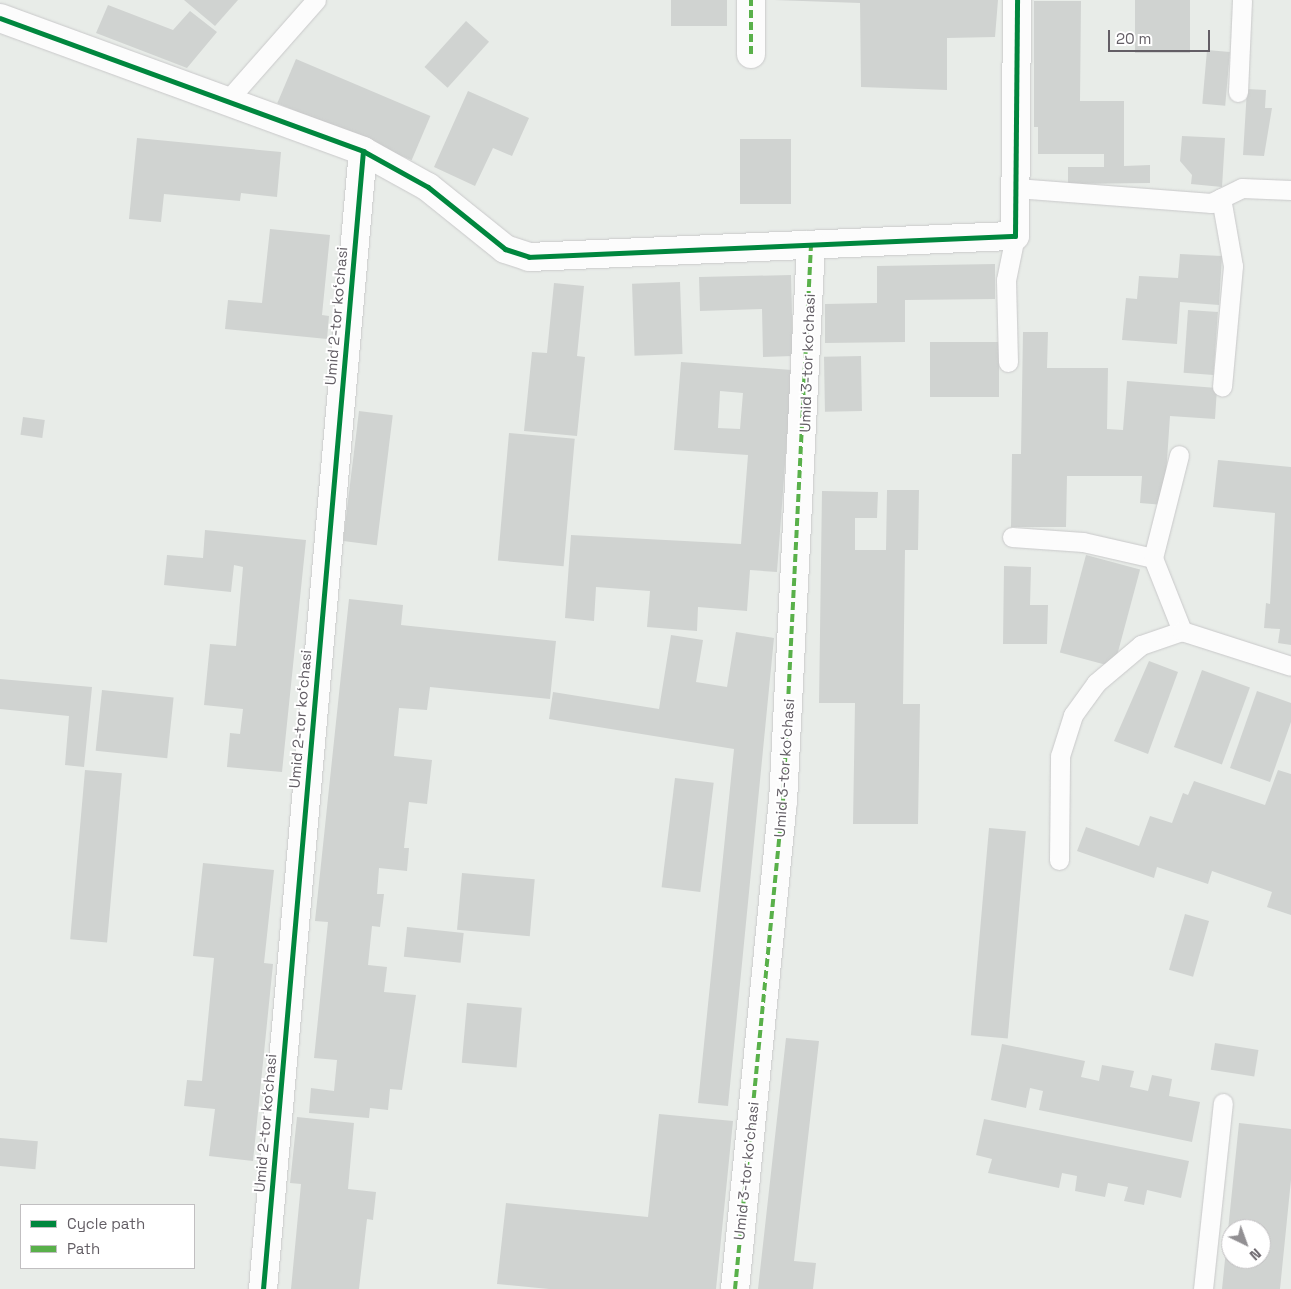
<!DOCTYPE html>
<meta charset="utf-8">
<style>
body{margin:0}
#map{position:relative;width:1291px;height:1289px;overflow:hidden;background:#e8ece8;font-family:"Space Grotesk",sans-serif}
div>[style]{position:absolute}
.building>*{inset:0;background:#d0d3d1;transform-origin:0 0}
.roads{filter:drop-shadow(0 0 1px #c9c9ca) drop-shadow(0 0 1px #c9c9ca)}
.service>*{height:19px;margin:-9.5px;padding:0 9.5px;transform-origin:9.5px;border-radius:9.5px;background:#fcfcfc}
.minor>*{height:28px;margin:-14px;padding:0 14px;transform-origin:14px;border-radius:14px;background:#fcfcfc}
.quiet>*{height:4px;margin-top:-2px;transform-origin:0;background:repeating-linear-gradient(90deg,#59b04a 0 8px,transparent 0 12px)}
.cycleway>*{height:5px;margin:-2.5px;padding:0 2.5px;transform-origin:2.5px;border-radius:2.5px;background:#00873e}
span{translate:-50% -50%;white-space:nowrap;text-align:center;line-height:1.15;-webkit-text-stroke:4px #fff;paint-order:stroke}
.street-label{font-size:15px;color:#635e65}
.legend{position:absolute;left:20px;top:1204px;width:175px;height:65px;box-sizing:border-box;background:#fff;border:1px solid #c1bfc1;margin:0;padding:6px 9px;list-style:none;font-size:15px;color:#635e65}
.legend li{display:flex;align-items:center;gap:10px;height:25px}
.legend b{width:25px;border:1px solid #c1bfc1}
.north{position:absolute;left:1221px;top:1219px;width:50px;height:50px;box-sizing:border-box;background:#fff;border:1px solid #c1bfc1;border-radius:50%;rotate:138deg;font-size:14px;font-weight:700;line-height:20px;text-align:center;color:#635e65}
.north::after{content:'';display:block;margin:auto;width:18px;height:22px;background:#929093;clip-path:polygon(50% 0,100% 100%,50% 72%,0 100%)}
.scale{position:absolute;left:1108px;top:30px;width:102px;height:22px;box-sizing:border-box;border:2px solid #635e65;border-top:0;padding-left:6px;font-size:15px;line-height:18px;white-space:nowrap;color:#635e65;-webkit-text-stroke:4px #fff;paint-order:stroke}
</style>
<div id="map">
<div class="building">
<div style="clip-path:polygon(184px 0,238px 0,215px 26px)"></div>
<div style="left:671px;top:0;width:56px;height:26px"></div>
<div style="clip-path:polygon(774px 0,998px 0,995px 37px,947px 38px,947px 90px,861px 87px,860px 3px)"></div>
<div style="left:1135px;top:0;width:55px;height:53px"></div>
<div style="clip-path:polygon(1034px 1px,1081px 1px,1080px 101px,1124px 101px,1124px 166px,1150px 165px,1150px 183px,1068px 184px,1068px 167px,1104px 167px,1104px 154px,1038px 154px,1038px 127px,1034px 127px)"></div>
<div style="clip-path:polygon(108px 5px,173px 30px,190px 11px,217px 32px,187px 68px,96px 33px)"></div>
<div style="left:466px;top:21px;width:31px;height:62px;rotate:42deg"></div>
<div style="left:1207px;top:50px;width:23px;height:54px;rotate:5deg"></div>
<div style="left:296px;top:59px;width:146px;height:48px;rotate:23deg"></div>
<div style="clip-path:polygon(1247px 89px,1266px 90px,1265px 108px,1272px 108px,1264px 156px,1243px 155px)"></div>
<div style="clip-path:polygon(468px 91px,529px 118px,512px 156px,493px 148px,475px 186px,434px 167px)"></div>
<div style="clip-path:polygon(1182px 136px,1225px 138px,1222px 187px,1191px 184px,1192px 175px,1180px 161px)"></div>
<div style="clip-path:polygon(137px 138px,281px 152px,277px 197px,241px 193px,240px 201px,164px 194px,161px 222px,129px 219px)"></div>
<div style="left:740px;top:139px;width:51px;height:65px"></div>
<div style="clip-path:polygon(270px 229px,330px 235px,322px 315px,329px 316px,327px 339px,225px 329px,228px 300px,262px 303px)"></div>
<div style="clip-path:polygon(1180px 254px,1222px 256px,1219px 305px,1180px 302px,1177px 344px,1122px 340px,1126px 298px,1137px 299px,1139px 276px,1178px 278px)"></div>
<div style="clip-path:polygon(995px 264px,995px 299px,905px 300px,905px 342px,825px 343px,825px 304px,877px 303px,877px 266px)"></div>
<div style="clip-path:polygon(791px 275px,793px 356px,763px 357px,762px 309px,700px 311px,699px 277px)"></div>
<div style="left:680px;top:282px;width:72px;height:48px;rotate:88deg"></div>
<div style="clip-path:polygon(554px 283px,584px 286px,577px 356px,585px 357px,577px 436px,524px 431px,532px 352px,547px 353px)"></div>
<div style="left:1188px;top:310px;width:30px;height:63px;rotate:4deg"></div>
<div style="clip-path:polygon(1023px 332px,1048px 332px,1047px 368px,1108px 368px,1107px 429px,1123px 430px,1127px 381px,1217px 388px,1215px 419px,1170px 416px,1164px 505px,1140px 503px,1142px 476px,1067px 476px,1066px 527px,1011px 527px,1012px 454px,1021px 454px)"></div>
<div style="left:999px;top:342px;width:55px;height:69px;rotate:90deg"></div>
<div style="left:861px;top:356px;width:55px;height:37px;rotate:89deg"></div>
<div style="clip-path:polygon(evenodd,681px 362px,792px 370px,777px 572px,750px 570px,747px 611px,698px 607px,697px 631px,647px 627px,650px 591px,596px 587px,594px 621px,565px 618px,571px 535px,741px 544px,748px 455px,674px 450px,681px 362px,720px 391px,743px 393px,740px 429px,718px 428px,720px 391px)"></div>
<div style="left:359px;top:411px;width:34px;height:131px;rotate:7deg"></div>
<div style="left:23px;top:417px;width:22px;height:18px;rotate:8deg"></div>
<div style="left:509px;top:433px;width:66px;height:128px;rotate:5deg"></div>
<div style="clip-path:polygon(1218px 460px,1291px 467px,1291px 645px,1278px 643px,1280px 629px,1264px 628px,1266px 603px,1270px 604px,1275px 513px,1213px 507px)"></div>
<div style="clip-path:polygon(887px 490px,919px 490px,918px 550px,905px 550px,903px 704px,920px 704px,918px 824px,853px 824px,855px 703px,819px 703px,822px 491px,878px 492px,877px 518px,855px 518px,855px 550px,886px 550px)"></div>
<div style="clip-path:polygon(205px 530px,306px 540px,282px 772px,227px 767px,230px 733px,240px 734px,243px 709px,204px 705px,210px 644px,236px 646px,243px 567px,234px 565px,231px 592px,164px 585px,167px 555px,203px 558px)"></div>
<div style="left:1086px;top:555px;width:56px;height:101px;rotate:15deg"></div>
<div style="clip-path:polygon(1004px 566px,1031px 567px,1030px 605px,1048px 605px,1047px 644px,1003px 644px)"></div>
<div style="clip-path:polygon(349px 599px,403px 605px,401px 625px,556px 641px,550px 699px,430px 687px,427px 710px,399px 708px,394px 756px,432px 760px,427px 804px,409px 802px,404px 848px,409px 848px,407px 871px,379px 868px,377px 894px,384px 894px,380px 927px,372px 926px,368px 965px,387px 967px,384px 992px,416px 995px,402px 1090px,390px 1089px,388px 1110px,370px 1108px,369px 1118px,309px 1113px,311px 1088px,334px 1091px,337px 1060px,314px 1058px,328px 922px,315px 921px)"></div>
<div style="clip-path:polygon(736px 632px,774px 638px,728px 1106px,698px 1103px,734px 749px,549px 719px,553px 692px,659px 709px,671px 635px,703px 640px,696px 682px,727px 687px)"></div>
<div style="clip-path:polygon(1149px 661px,1178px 672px,1148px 754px,1114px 741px)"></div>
<div style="left:1202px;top:670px;width:51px;height:82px;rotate:20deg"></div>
<div style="clip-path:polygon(0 679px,92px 687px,84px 767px,65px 765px,69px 716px,0 709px)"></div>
<div style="left:102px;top:690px;width:72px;height:61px;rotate:6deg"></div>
<div style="clip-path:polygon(1257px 691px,1291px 703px,1291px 722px,1270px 782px,1230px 768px)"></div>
<div style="left:85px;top:770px;width:37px;height:170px;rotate:5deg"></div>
<div style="clip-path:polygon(1278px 770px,1291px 774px,1291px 915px,1267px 907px,1272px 892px,1212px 871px,1208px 884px,1157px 867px,1154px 878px,1077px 851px,1086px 827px,1139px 846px,1150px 816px,1172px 823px,1183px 793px,1188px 795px,1194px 781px,1265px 805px)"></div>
<div style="left:675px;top:778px;width:39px;height:110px;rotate:7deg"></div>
<div style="left:989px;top:828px;width:37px;height:208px;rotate:5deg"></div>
<div style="clip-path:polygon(203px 863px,274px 870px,264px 963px,273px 964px,253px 1161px,209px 1156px,215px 1109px,184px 1106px,187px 1080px,202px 1081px,214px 958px,193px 956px)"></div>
<div style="left:462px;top:873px;width:73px;height:57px;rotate:5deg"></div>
<div style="left:1185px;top:914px;width:25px;height:58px;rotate:16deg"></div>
<div style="left:407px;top:927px;width:57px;height:30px;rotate:6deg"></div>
<div style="left:467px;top:1003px;width:55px;height:60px;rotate:5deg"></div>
<div style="clip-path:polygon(786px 1038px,819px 1041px,794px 1261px,816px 1263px,813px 1289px,758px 1289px)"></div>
<div style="left:1215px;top:1043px;width:44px;height:27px;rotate:9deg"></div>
<div style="clip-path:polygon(1002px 1044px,1085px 1061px,1081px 1077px,1099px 1081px,1102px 1065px,1134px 1071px,1130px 1087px,1148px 1091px,1152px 1075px,1172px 1079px,1169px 1096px,1200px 1102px,1192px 1142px,1039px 1110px,1043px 1091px,1030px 1088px,1026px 1108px,991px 1100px)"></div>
<div style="clip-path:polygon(659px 1114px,733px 1121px,716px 1289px,549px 1289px,497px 1284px,506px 1203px,648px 1217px)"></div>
<div style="clip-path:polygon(297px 1117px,354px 1123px,348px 1189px,376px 1192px,373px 1220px,367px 1219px,359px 1289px,291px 1289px,301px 1184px,290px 1183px)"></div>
<div style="clip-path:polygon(984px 1119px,1189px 1161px,1181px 1198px,1147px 1190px,1144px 1205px,1124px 1201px,1128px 1187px,1108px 1183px,1105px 1197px,1075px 1191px,1077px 1176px,1062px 1173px,1059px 1188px,988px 1173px,992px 1159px,976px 1155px)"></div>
<div style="clip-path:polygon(evenodd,1239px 1123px,1291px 1129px,1291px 1180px,1280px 1289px,1222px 1289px,1239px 1123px,1231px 1229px,1261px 1229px,1261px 1259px,1231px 1259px,1231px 1229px)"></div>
<div style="left:0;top:1138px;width:38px;height:28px;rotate:5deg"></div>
</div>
<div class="roads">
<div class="service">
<div style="left:1238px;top:92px;width:92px;rotate:-87.5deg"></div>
<div style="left:226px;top:102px;width:136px;rotate:-48.6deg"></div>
<div style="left:1016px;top:188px;width:196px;rotate:4.4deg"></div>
<div style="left:1211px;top:203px;width:34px;rotate:-26deg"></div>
<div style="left:1242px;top:188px;width:49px;rotate:2.3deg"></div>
<div style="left:1221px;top:198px;width:69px;rotate:80deg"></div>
<div style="left:1233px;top:266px;width:121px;rotate:95.2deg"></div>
<div style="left:1008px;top:362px;width:82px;rotate:-91.4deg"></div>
<div style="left:1006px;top:280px;width:45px;rotate:-78.4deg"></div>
<div style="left:1012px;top:537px;width:71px;rotate:4deg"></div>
<div style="left:1083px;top:542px;width:72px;rotate:12.9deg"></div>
<div style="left:1153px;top:558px;width:79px;rotate:68.3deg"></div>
<div style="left:1153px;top:558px;width:106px;rotate:-75.8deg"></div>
<div style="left:1059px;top:860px;width:104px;rotate:-89.4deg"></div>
<div style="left:1060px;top:756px;width:43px;rotate:-72.4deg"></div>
<div style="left:1073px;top:715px;width:39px;rotate:-54deg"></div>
<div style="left:1096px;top:683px;width:59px;rotate:-40.2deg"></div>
<div style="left:1141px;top:645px;width:43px;rotate:-18.9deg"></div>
<div style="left:1182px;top:631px;width:114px;rotate:17.8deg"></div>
<div style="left:1203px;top:1289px;width:187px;rotate:-83.9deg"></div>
</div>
<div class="minor">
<div style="left:0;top:18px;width:387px;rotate:20.1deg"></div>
<div style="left:363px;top:151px;width:74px;rotate:29deg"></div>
<div style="left:428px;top:187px;width:99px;rotate:38.8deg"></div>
<div style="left:505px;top:249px;width:25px;rotate:18deg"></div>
<div style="left:529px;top:257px;width:486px;rotate:-2.5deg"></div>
<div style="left:1015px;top:236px;width:236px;rotate:-89.5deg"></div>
<div style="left:751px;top:54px;width:54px;rotate:-90deg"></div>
<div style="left:263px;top:1289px;width:1142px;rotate:-84.98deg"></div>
<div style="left:735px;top:1289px;width:489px;rotate:-84.4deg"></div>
<div style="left:783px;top:802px;width:558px;rotate:-87.12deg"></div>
</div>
</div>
<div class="quiet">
<div style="left:751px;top:54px;width:54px;rotate:-90deg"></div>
<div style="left:735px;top:1289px;width:489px;rotate:-84.4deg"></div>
<div style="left:783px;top:802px;width:558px;rotate:-87.12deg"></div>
</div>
<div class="cycleway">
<div style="left:0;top:18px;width:387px;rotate:20.1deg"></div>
<div style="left:363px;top:151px;width:74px;rotate:29deg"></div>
<div style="left:428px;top:187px;width:99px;rotate:38.8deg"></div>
<div style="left:505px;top:249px;width:25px;rotate:18deg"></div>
<div style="left:529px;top:257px;width:486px;rotate:-2.5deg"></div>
<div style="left:1015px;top:236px;width:236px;rotate:-89.5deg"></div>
<div style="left:263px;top:1289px;width:1142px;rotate:-84.98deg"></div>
</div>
<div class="street-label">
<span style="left:336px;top:316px;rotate:-85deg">Umid 2-tor koʻchasi</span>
<span style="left:807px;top:363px;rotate:-88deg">Umid 3-tor koʻchasi</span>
<span style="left:300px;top:719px;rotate:-85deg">Umid 2-tor koʻchasi</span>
<span style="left:784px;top:768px;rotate:-86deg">Umid 3-tor koʻchasi</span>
<span style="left:265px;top:1123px;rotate:-85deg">Umid 2-tor koʻchasi</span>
<span style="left:746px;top:1171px;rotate:-84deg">Umid 3-tor koʻchasi</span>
</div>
<ul class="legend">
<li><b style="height:6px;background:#00873e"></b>Cycle path</li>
<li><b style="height:6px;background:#59b04a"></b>Path</li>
</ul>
<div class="north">N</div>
<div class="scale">20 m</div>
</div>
